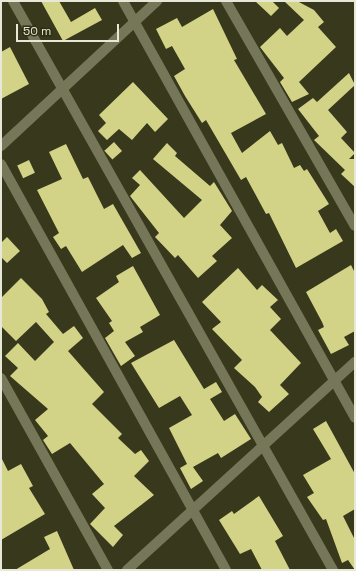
<!DOCTYPE html>
<style>
body{margin:0}
#map{position:relative;width:356px;height:571px;overflow:hidden;background:#38381d;font-family:"Space Grotesk",sans-serif}
div>[style]{position:absolute}
.building>*{inset:0;background:#d2d387;transform-origin:0 0}
.minor>*{height:10px;margin:-5px;padding:0 5px;transform-origin:5px;border-radius:5px;background:#767659}
span{translate:-50% -50%;white-space:nowrap;text-align:center;line-height:1.15;-webkit-text-stroke:4px #2e2e13;paint-order:stroke}
.frame{position:absolute;inset:0;border:2px solid #e7e8d8;pointer-events:none}
.scale{position:absolute;left:16px;top:24px;width:103px;height:18px;box-sizing:border-box;border:2px solid #e7e8d8;border-top:0;padding-left:5px;font-size:12px;line-height:14px;white-space:nowrap;color:#e7e8d8;-webkit-text-stroke:3px #2e2e13;paint-order:stroke}
</style>
<div id="map">
<div class="building">
<div style="clip-path:polygon(41px 1px,59px 1px,71px 22px,95px 8px,102px 20px,63px 41px)"></div>
<div style="clip-path:polygon(255px 1px,272px 1px,279px 8px,271px 16px)"></div>
<div style="clip-path:polygon(284px 1px,297px 1px,314px 10px,324px 22px,318px 27px,336px 47px,299px 82px,309px 94px,292px 102px,280px 82px,284px 78px,260px 47px,280px 28px,287px 36px,304px 20px)"></div>
<div style="clip-path:polygon(213px 9px,237px 59px,234px 60px,266px 114px,231px 133px,242px 153px,270px 131px,278px 145px,282px 143px,294px 168px,300px 165px,304px 171px,307px 169px,329px 204px,318px 211px,330px 233px,336px 229px,343px 241px,296px 268px,269px 213px,266px 214px,246px 177px,241px 180px,206px 120px,202px 123px,185px 96px,174px 76px,185px 69px,172px 46px,166px 49px,156px 29px,177px 18px,182px 27px)"></div>
<div style="clip-path:polygon(10px 47px,29px 84px,1px 99px,1px 52px)"></div>
<div style="clip-path:polygon(349px 73px,355px 85px,328px 110px,347px 132px,341px 138px,355px 153px,349px 159px,355px 159px,355px 187px,341px 174px,345px 170px,314px 140px,319px 136px,298px 109px,313px 98px,317px 102px)"></div>
<div style="clip-path:polygon(133px 82px,168px 119px,155px 132px,147px 123px,132px 140px,119px 129px,107px 140px,98px 131px,106px 123px,99px 115px)"></div>
<div style="left:114px;top:142px;width:12px;height:13px;rotate:48deg"></div>
<div style="clip-path:polygon(167px 143px,177px 153px,175px 156px,210px 186px,214px 182px,232px 211px,220px 225px,232px 238px,212px 256px,217px 261px,198px 278px,178px 255px,175px 258px,155px 237px,159px 233px,130px 196px,140px 185px,132px 178px,140px 170px,184px 218px,202px 200px,153px 159px)"></div>
<div style="clip-path:polygon(66px 144px,83px 179px,88px 177px,104px 209px,113px 204px,141px 253px,132px 258px,123px 245px,82px 272px,66px 246px,61px 249px,53px 237px,59px 233px,37px 190px,62px 179px,49px 152px)"></div>
<div style="left:29px;top:160px;width:14px;height:13px;rotate:65deg"></div>
<div style="clip-path:polygon(7px 237px,20px 251px,7px 263px,1px 257px,1px 243px)"></div>
<div style="clip-path:polygon(351px 265px,355px 273px,355px 331px,344px 337px,349px 345px,331px 354px,318px 330px,324px 327px,322px 322px,306px 292px)"></div>
<div style="clip-path:polygon(133px 266px,160px 315px,140px 327px,143px 332px,125px 342px,135px 356px,121px 366px,105px 338px,114px 331px,109px 323px,112px 321px,96px 298px,119px 282px,116px 276px)"></div>
<div style="clip-path:polygon(238px 268px,257px 290px,262px 285px,278px 300px,270px 307px,281px 319px,270px 330px,301px 363px,280px 385px,289px 394px,269px 412px,258px 402px,262px 397px,255px 387px,234px 368px,242px 360px,212px 329px,221px 322px,202px 302px)"></div>
<div style="clip-path:polygon(21px 278px,42px 299px,49px 312px,46px 314px,63px 334px,74px 326px,83px 338px,68px 351px,104px 392px,92px 404px,122px 434px,118px 438px,135px 454px,141px 450px,149px 461px,134px 476px,154px 495px,114px 526px,123px 535px,113px 547px,90px 524px,105px 508px,92px 494px,104px 484px,70px 443px,52px 454px,43px 440px,48px 436px,35px 420px,48px 409px,10px 376px,18px 368px,5px 356px,18px 343px,35px 361px,54px 342px,36px 322px,16px 341px,1px 326px,1px 298px)"></div>
<div style="clip-path:polygon(174px 340px,204px 389px,216px 382px,222px 392px,210px 399px,224px 421px,235px 414px,251px 439px,221px 458px,218px 453px,193px 467px,203px 481px,191px 489px,180px 468px,187px 464px,169px 428px,192px 415px,180px 396px,159px 408px,131px 363px)"></div>
<div style="clip-path:polygon(326px 421px,355px 474px,355px 509px,343px 516px,355px 540px,355px 570px,348px 560px,342px 563px,326px 519px,323px 520px,307px 497px,314px 493px,303px 475px,331px 459px,313px 429px)"></div>
<div style="clip-path:polygon(1px 457px,8px 471px,21px 464px,33px 486px,29px 488px,45px 514px,1px 540px)"></div>
<div style="clip-path:polygon(259px 496px,283px 536px,275px 541px,290px 570px,262px 570px,251px 549px,240px 554px,219px 520px,232px 511px,234px 514px)"></div>
<div style="clip-path:polygon(57px 531px,74px 570px,15px 570px,50px 549px,44px 537px)"></div>
</div>
<div class="minor">
<div style="left:13px;top:1px;width:653px;rotate:60.65deg"></div>
<div style="left:123px;top:1px;width:477px;rotate:60.9deg"></div>
<div style="left:226px;top:1px;width:259px;rotate:60.2deg"></div>
<div style="left:1px;top:146px;width:213px;rotate:-42.9deg"></div>
<div style="left:1px;top:164px;width:464px;rotate:61deg"></div>
<div style="left:1px;top:378px;width:220px;rotate:60.9deg"></div>
<div style="left:127px;top:570px;width:309px;rotate:-42.4deg"></div>
</div>
<div class="frame"></div>
<div class="scale">50 m</div>
</div>
